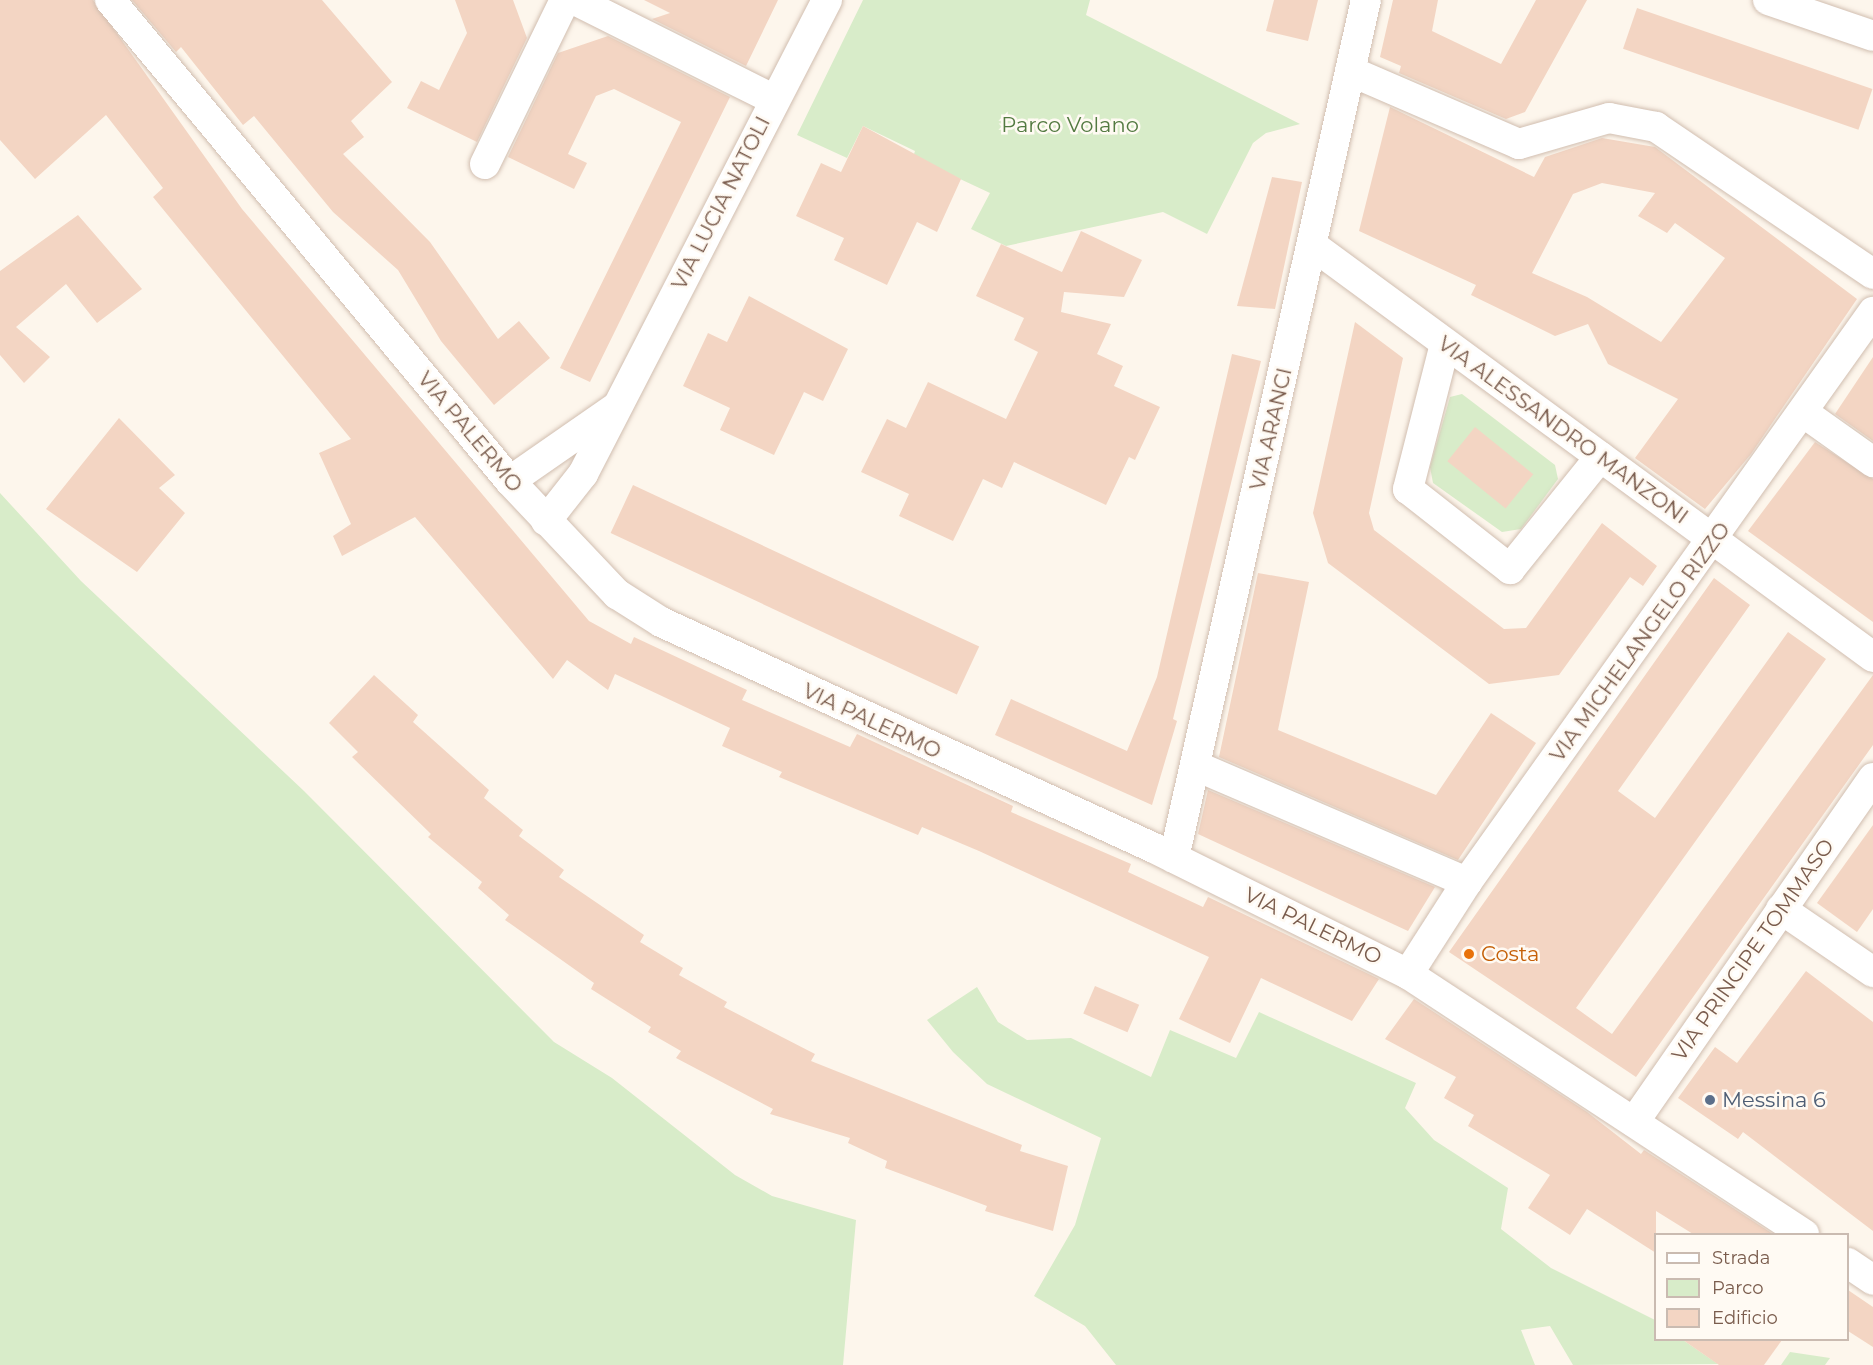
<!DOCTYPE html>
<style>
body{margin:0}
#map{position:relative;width:1873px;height:1365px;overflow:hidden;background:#fdf6ec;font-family:Montserrat,sans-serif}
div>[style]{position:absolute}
.green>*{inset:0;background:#d8ecc9}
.building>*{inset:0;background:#f3d5c3;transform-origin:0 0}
.roads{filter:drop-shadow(0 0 2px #d1beb0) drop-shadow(0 0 2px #d1beb0)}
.minor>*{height:30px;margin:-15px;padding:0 15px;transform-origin:15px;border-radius:15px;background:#fff}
.dots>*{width:16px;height:16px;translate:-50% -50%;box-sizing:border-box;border:3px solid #fffaf3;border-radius:50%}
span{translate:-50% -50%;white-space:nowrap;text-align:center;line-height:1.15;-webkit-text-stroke:5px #fffaf3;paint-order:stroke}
.park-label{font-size:21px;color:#537a41}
.street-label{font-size:21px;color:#7a5c4d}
.food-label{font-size:21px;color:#c56008}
.left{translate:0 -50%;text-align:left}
.service-label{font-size:21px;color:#4e5e75}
.legend{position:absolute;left:1654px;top:1233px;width:195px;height:108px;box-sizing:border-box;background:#fffaf3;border:2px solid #cabbb1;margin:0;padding:8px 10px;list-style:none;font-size:18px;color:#7a5c4d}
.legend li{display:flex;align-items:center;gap:12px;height:30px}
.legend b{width:30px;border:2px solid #cabbb1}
</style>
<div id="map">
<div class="green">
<div style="clip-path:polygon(863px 0,1090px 0,1086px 15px,1300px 124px,1266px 133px,1253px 143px,1207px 234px,1163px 212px,1006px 246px,971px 229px,990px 193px,913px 157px,915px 151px,863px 126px,847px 158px,797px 135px)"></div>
<div style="clip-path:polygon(1462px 394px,1555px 465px,1558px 479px,1521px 529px,1502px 532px,1433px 483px,1430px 467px,1450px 397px)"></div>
<div style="clip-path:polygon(0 493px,81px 581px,304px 791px,554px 1042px,612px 1078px,735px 1175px,772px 1196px,856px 1220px,843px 1365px,0 1365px)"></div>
<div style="clip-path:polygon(977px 987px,998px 1022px,1027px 1040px,1071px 1038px,1151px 1077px,1170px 1030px,1236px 1058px,1259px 1012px,1416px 1083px,1405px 1108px,1434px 1140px,1508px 1188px,1501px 1229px,1551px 1268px,1655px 1320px,1656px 1340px,1683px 1340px,1718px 1364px,1573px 1365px,1550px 1326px,1521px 1330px,1535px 1365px,1116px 1365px,1085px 1326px,1034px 1296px,1075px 1225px,1101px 1138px,987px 1084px,953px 1052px,927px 1020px)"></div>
<div style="clip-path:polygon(1790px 1352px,1830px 1358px,1825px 1365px,1781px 1365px)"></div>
</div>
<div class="building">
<div style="clip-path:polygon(0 0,93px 0,242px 209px,589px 621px,631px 644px,634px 637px,747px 690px,742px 700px,850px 747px,857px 734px,1013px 806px,1011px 812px,1131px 864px,1128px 872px,1203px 907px,1208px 897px,1379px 979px,1352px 1021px,1261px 978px,1230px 1043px,1179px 1019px,1209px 957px,979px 851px,922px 827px,918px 835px,779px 777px,782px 772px,722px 746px,730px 728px,615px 674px,608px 690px,567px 660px,553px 679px,415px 517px,342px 556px,333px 536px,351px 524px,319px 453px,351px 439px,153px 197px,163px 188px,106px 115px,35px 179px,0 140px)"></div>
<div style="clip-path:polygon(132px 0,322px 0,392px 82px,351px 121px,364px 137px,343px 154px,430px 242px,498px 339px,519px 321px,550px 358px,494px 405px,441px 341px,398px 270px,333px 212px,254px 116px,243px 125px,181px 47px,176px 52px)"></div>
<div style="clip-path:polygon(455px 0,513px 0,527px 38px,477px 142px,407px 108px,421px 81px,439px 90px,467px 33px)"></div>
<div style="clip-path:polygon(644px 0,778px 0,746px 66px,652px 19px,670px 13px)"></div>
<div style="clip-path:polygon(1274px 0,1318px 0,1308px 41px,1266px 31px)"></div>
<div style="clip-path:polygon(1393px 0,1438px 0,1432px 31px,1501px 64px,1536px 0,1587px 0,1525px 112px,1506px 119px,1399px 73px,1401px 66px,1380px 57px)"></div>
<div style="left:1637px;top:8px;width:249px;height:43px;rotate:19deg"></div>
<div style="clip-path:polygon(608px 36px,730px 97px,590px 382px,560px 368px,681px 122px,614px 89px,596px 96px,568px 154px,587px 163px,574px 189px,508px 157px,558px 53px)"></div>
<div style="clip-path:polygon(evenodd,1390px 107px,1534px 177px,1545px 157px,1602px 138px,1655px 147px,1857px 299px,1751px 454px,1705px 509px,1635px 458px,1678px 399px,1608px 364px,1588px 324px,1555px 336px,1471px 295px,1476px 285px,1359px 231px,1390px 107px,1602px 183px,1655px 193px,1638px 216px,1667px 233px,1675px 223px,1725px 258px,1661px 342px,1587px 297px,1532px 273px,1573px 194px,1602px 183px)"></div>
<div style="clip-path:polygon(863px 126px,961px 179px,937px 232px,917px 222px,887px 285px,834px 260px,844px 238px,796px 216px,821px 163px,841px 172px)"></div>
<div style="clip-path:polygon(1272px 177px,1302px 182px,1275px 309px,1237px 306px)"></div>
<div style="clip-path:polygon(78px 215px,142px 289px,97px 323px,66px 284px,16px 327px,50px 357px,24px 383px,0 355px,0 271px)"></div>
<div style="clip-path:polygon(1081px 231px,1142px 260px,1124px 297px,1064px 292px,1061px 312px,1111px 324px,1097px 354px,1123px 366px,1114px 386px,1160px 407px,1135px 460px,1129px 457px,1106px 505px,1014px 462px,1002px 488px,983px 479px,953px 541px,899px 516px,909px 494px,861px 472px,887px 419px,906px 428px,928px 382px,1006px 419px,1038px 352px,1014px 340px,1024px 318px,976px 296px,1001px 244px,1062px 272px)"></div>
<div style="clip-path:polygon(749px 296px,848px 349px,823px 401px,804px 392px,774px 455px,720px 430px,730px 408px,683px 386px,708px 333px,727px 342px)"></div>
<div style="clip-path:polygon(1355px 322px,1403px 358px,1369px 513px,1374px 530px,1504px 629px,1526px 628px,1602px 523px,1657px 566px,1643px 586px,1630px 577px,1559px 675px,1489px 684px,1328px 563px,1313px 513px)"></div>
<div style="clip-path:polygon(1232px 354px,1261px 361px,1173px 719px,1177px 721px,1152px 805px,995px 735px,1011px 699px,1127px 751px,1157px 677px)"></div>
<div style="clip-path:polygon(1873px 357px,1873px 441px,1835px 414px)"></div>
<div style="clip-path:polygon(119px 418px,175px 475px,159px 488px,185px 513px,137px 572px,46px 509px)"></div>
<div style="left:1475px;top:427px;width:75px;height:44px;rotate:39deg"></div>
<div style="clip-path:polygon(1815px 442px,1873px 479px,1873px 622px,1748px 531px)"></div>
<div style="left:633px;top:485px;width:382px;height:53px;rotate:25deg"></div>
<div style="clip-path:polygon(1258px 573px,1309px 582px,1278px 730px,1436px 795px,1491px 713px,1536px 743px,1458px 860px,1219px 757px)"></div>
<div style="clip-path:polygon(1714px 578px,1750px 605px,1618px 791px,1655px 818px,1788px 632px,1826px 659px,1576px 1008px,1612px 1034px,1873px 675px,1873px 745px,1636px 1077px,1449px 952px)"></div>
<div style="clip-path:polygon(374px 675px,418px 715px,413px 722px,489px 790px,484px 798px,523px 830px,519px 836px,564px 870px,559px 877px,644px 935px,640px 942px,683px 968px,679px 975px,727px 1002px,724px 1007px,815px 1054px,811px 1061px,1022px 1145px,1020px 1151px,1068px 1166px,1053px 1231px,985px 1211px,987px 1206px,885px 1168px,887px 1161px,848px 1143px,850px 1138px,770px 1114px,773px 1109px,676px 1058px,681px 1051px,648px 1032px,651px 1027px,591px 989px,594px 983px,505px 920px,509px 915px,478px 888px,482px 882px,428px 837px,431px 834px,352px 757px,358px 752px,329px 723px)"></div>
<div style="clip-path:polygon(1208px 790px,1435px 887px,1408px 931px,1198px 834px)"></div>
<div style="clip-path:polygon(1873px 825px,1873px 909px,1857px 932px,1817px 903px)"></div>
<div style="clip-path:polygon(1806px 971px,1873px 1022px,1873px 1231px,1743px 1132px,1738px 1139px,1678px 1098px,1715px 1047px,1737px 1063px)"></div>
<div style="left:1095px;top:986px;width:48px;height:30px;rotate:23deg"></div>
<div style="clip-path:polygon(1414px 999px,1587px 1112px,1641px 1154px,1644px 1150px,1773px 1234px,1693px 1234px,1656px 1211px,1656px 1253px,1587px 1209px,1570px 1235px,1528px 1208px,1550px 1175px,1468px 1126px,1474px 1115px,1444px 1098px,1456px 1077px,1385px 1039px)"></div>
<div style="clip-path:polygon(1848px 1290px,1873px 1307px,1873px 1347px,1848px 1331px)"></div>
<div style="clip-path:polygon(1683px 1340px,1782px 1340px,1764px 1365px,1719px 1365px)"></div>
</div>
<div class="roads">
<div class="minor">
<div style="left:110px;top:0;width:626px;rotate:50.25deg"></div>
<div style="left:510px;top:481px;width:156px;rotate:46.6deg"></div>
<div style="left:617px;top:594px;width:52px;rotate:32.5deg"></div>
<div style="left:661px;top:622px;width:542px;rotate:24.63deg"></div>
<div style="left:1154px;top:848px;width:284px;rotate:26.4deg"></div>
<div style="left:1408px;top:974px;width:474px;rotate:33.3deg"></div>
<div style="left:575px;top:0;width:221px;rotate:26.6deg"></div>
<div style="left:1768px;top:0;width:111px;rotate:18.9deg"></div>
<div style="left:1350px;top:71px;width:184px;rotate:23.4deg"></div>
<div style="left:1519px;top:144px;width:94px;rotate:-16.1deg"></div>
<div style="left:1609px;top:118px;width:48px;rotate:10.8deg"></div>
<div style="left:1656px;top:127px;width:262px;rotate:34.1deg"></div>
<div style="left:485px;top:164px;width:182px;rotate:-64deg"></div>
<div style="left:1312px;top:245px;width:696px;rotate:36.29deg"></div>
<div style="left:1445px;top:344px;width:150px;rotate:104.3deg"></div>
<div style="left:1408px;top:489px;width:130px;rotate:38.1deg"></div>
<div style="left:1510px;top:569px;width:144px;rotate:-51.2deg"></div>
<div style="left:1804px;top:413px;width:85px;rotate:35.4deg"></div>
<div style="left:510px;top:481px;width:128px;rotate:-34.8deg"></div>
<div style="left:546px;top:521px;width:60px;rotate:-51.8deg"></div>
<div style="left:583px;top:474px;width:533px;rotate:-62.76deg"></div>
<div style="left:1196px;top:766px;width:295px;rotate:23.2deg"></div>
<div style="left:1174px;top:858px;width:879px;rotate:-77.39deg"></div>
<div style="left:1781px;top:909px;width:112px;rotate:34.4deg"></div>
<div style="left:1408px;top:974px;width:109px;rotate:-57.3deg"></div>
<div style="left:1467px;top:882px;width:700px;rotate:-54.54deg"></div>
<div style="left:1634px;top:1122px;width:419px;rotate:-55.2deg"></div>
<div style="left:1848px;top:1263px;width:30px;rotate:34deg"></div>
</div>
</div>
<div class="dots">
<div style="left:1469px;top:954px;background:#e8710a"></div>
<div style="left:1710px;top:1100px;background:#5c6f8a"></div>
</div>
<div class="park-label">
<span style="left:1070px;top:125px">Parco Volano</span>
</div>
<div class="street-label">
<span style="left:721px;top:203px;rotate:-63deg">VIA LUCIA NATOLI</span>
<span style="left:1271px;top:429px;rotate:-77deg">VIA ARANCI</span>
<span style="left:1563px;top:430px;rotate:36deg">VIA ALESSANDRO MANZONI</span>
<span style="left:470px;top:432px;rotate:50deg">VIA PALERMO</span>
<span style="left:1640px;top:642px;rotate:-54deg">VIA MICHELANGELO RIZZO</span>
<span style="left:872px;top:721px;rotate:25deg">VIA PALERMO</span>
<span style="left:1313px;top:926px;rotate:26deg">VIA PALERMO</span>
<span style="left:1753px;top:950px;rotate:-55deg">VIA PRINCIPE TOMMASO</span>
</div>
<div class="food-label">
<span class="left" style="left:1481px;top:954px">Costa</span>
</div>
<div class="service-label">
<span class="left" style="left:1722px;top:1100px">Messina 6</span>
</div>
<ul class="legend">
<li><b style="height:8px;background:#fff"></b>Strada</li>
<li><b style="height:16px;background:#d8ecc9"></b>Parco</li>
<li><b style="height:16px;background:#f3d5c3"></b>Edificio</li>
</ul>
</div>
